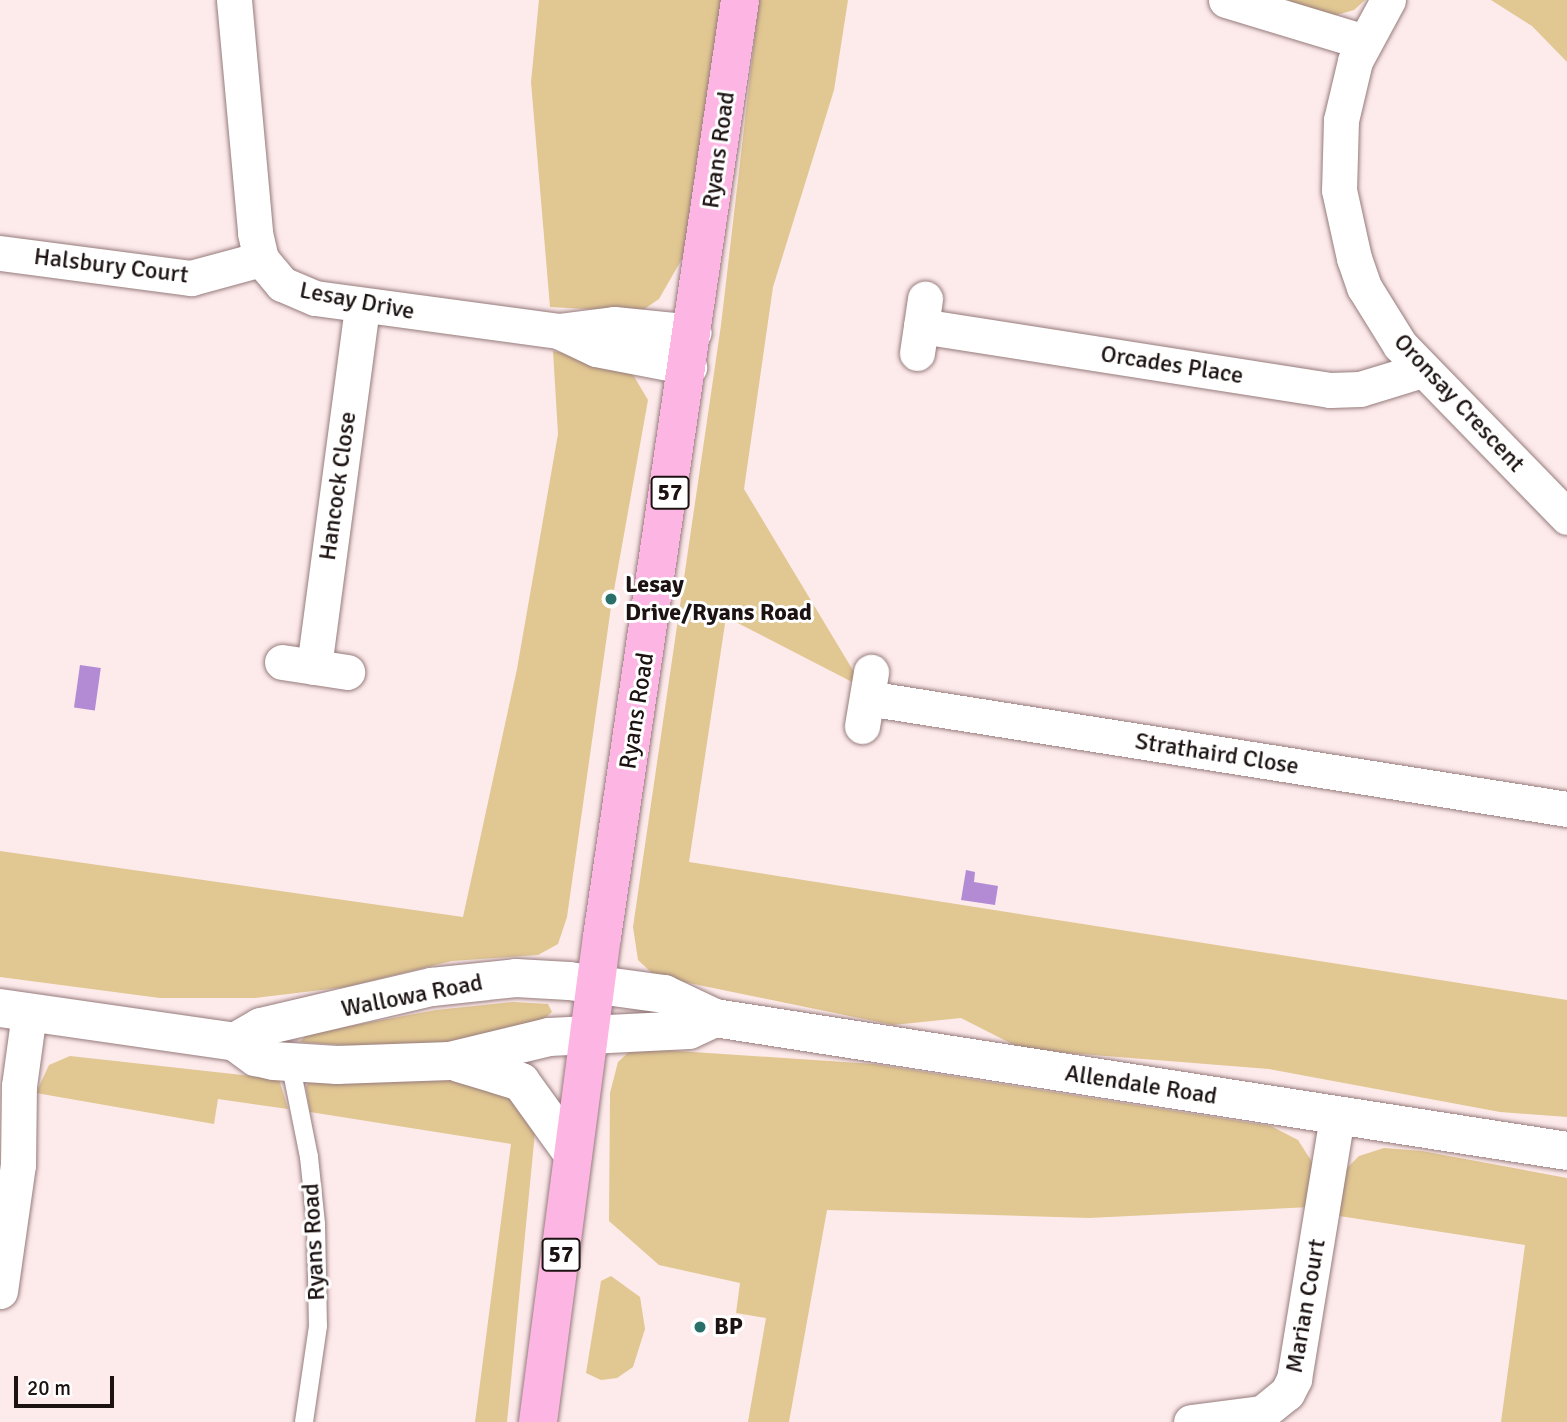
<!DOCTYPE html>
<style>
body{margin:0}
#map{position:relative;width:1567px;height:1422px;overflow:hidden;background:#fdeaeb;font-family:Signika,sans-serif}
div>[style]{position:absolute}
.green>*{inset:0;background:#e1c792}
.water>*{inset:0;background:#b38bd5;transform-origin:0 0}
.roads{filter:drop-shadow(0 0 2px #967b7b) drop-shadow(0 0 2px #967b7b)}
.lane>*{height:18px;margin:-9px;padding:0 9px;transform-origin:9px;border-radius:9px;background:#fff}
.street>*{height:35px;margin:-17.5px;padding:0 17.5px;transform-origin:17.5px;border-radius:17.5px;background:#fff}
.secondary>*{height:38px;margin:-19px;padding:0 19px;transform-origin:19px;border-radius:19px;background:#fff}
.primary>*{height:38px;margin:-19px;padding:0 19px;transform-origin:19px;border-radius:19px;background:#fdb5e3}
.dots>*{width:19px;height:19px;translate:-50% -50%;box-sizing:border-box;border:4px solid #fff;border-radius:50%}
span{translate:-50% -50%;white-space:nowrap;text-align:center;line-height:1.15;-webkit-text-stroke:6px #fff;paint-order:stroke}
.shield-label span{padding:2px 5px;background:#fff;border:2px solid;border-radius:5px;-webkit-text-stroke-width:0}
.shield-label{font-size:23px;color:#1c1212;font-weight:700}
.street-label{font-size:24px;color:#1c1212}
.poi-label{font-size:24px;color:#1c1212;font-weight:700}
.left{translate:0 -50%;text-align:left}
.scale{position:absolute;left:14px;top:1376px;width:100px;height:32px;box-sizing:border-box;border:4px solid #1c1212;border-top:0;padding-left:9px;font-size:21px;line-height:24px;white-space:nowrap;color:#1c1212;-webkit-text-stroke:5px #fff;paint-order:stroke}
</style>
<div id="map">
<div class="green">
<div style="clip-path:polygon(539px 0,723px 0,683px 257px,659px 299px,640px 312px,550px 307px,531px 82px)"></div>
<div style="clip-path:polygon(759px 0,848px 0,834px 90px,773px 287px,744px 489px,857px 677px,856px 684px,726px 617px,689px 862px,1567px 1000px,1567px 1117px,1500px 1112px,1269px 1069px,1043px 1051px,1018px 1047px,961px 1018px,893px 1025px,655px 976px,638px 960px,633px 927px,721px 325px)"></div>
<div style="clip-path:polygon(1268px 0,1365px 0,1354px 10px,1330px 17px)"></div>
<div style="clip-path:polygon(1491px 0,1567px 0,1567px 62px,1532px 26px)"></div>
<div style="clip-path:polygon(553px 351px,603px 361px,632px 373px,648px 400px,611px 607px,567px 917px,558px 944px,538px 955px,452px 961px,346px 987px,255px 998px,160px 998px,0 977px,0 851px,463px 917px,517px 669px,558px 434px)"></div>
<div style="clip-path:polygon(513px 1002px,548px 1004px,552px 1012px,542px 1021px,502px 1037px,393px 1049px,300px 1042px,307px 1034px,436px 1010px)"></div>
<div style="clip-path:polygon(633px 1048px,874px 1064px,1271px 1126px,1298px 1140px,1312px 1162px,1310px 1207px,1089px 1218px,827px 1210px,789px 1422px,748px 1422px,766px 1318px,736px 1313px,740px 1283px,659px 1265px,609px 1221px,610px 1093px,618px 1062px)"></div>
<div style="clip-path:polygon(70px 1056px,279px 1079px,288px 1109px,218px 1099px,214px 1124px,36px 1093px,49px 1065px)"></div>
<div style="clip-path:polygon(466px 1080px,502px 1088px,535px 1132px,507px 1422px,475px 1422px,511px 1144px,310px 1112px,306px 1087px,309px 1082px)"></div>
<div style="clip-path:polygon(1384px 1148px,1422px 1151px,1567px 1178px,1567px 1422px,1501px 1422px,1525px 1245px,1333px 1215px,1344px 1171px,1359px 1156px)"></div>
<div style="clip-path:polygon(611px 1276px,640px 1297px,645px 1329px,633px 1367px,617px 1378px,601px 1380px,586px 1373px,601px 1281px)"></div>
</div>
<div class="water">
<div style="left:80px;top:665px;width:21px;height:43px;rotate:8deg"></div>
<div style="clip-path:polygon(966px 870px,975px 872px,974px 882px,998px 886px,995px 905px,961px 900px)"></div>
</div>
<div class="roads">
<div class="lane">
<div style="left:290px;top:1062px;width:97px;rotate:78.7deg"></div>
<div style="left:309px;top:1157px;width:67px;rotate:84deg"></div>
<div style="left:316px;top:1224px;width:102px;rotate:88.9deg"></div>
<div style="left:318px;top:1326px;width:97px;rotate:98.3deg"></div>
</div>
<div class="street">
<div style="left:234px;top:0;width:234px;rotate:84.8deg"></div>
<div style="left:255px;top:233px;width:27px;rotate:77deg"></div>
<div style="left:261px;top:259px;width:33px;rotate:50deg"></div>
<div style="left:282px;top:284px;width:36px;rotate:23deg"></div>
<div style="left:315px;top:298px;width:245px;rotate:7.7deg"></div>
<div style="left:558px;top:331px;width:56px;rotate:-7.1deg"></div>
<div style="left:614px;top:324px;width:80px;rotate:5.7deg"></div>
<div style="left:1226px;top:0;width:144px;rotate:16.9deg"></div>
<div style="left:1388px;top:0;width:69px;rotate:118.4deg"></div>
<div style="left:1355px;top:61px;width:61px;rotate:103.3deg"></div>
<div style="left:1341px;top:120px;width:70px;rotate:91.6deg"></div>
<div style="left:1339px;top:190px;width:70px;rotate:77.6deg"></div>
<div style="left:1354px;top:258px;width:31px;rotate:71deg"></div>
<div style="left:1364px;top:287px;width:68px;rotate:58.2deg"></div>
<div style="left:1400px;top:345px;width:240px;rotate:45.8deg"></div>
<div style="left:0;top:253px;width:193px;rotate:7.5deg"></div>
<div style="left:191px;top:278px;width:73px;rotate:-15.2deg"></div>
<div style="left:921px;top:326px;width:414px;rotate:8.9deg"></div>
<div style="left:1330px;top:390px;width:30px;rotate:-2deg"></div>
<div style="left:1360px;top:389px;width:65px;rotate:-17deg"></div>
<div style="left:558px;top:331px;width:42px;rotate:25.3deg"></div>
<div style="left:596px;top:349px;width:95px;rotate:11deg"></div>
<div style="left:917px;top:353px;width:55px;rotate:-81.6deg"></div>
<div style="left:282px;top:662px;width:66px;rotate:8.7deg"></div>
<div style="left:314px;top:667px;width:365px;rotate:-82.4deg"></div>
<div style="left:867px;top:698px;width:709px;rotate:9.01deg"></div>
<div style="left:862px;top:726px;width:55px;rotate:-80.5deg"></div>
<div style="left:0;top:1291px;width:127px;rotate:-81.9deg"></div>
<div style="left:18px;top:1165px;width:79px;rotate:-89.3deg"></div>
<div style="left:19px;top:1086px;width:74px;rotate:-82.2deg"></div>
<div style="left:1191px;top:1422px;width:72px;rotate:-7.2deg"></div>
<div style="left:1262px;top:1413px;width:32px;rotate:-39deg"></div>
<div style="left:1287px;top:1393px;width:16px;rotate:-63deg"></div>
<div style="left:1294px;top:1379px;width:266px;rotate:-80.7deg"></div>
</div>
<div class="secondary">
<div style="left:0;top:1008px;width:237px;rotate:8.2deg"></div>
<div style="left:235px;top:1042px;width:26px;rotate:36deg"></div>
<div style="left:256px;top:1057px;width:18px;rotate:13deg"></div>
<div style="left:274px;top:1061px;width:63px;rotate:3.6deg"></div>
<div style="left:337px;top:1065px;width:113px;rotate:-2deg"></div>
<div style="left:450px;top:1061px;width:102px;rotate:-13.6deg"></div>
<div style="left:549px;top:1037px;width:140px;rotate:-2.9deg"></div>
<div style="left:689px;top:1030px;width:29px;rotate:-25deg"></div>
<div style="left:235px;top:1042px;width:30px;rotate:-30deg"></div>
<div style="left:261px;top:1027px;width:176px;rotate:-13.2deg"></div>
<div style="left:432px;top:987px;width:84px;rotate:-6.1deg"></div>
<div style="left:516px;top:978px;width:53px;rotate:3.2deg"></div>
<div style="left:569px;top:981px;width:96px;rotate:7.8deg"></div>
<div style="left:664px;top:994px;width:56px;rotate:25.2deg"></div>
<div style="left:715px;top:1018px;width:862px;rotate:8.87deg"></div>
<div style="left:459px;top:1063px;width:65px;rotate:17deg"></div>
<div style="left:521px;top:1082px;width:89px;rotate:54.2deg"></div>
</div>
<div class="primary">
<div style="left:538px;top:1422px;width:489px;rotate:-82.5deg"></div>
<div style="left:602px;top:937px;width:947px;rotate:-81.62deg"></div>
</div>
</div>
<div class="dots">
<div style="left:611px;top:599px;background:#287069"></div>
<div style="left:700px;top:1327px;background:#287069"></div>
</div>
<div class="shield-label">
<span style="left:670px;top:493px">57</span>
<span style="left:561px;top:1255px">57</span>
</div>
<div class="street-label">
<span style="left:719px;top:150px;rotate:-82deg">Ryans Road</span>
<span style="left:111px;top:266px;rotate:7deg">Halsbury Court</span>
<span style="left:357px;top:301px;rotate:11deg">Lesay Drive</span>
<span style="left:1172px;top:365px;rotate:9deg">Orcades Place</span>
<span style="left:1459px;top:403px;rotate:47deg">Oronsay Crescent</span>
<span style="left:338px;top:486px;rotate:-82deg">Hancock Close</span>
<span style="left:637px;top:711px;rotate:-81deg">Ryans Road</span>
<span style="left:1217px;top:754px;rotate:9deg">Strathaird Close</span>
<span style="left:412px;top:996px;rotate:-11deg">Wallowa Road</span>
<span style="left:1141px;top:1085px;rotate:9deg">Allendale Road</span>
<span style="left:314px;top:1242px;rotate:-93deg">Ryans Road</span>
<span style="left:1306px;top:1306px;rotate:-80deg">Marian Court</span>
</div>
<div class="poi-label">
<span class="left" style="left:625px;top:599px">Lesay<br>Drive/Ryans Road</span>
<span class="left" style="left:714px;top:1327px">BP</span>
</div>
<div class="scale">20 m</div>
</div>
